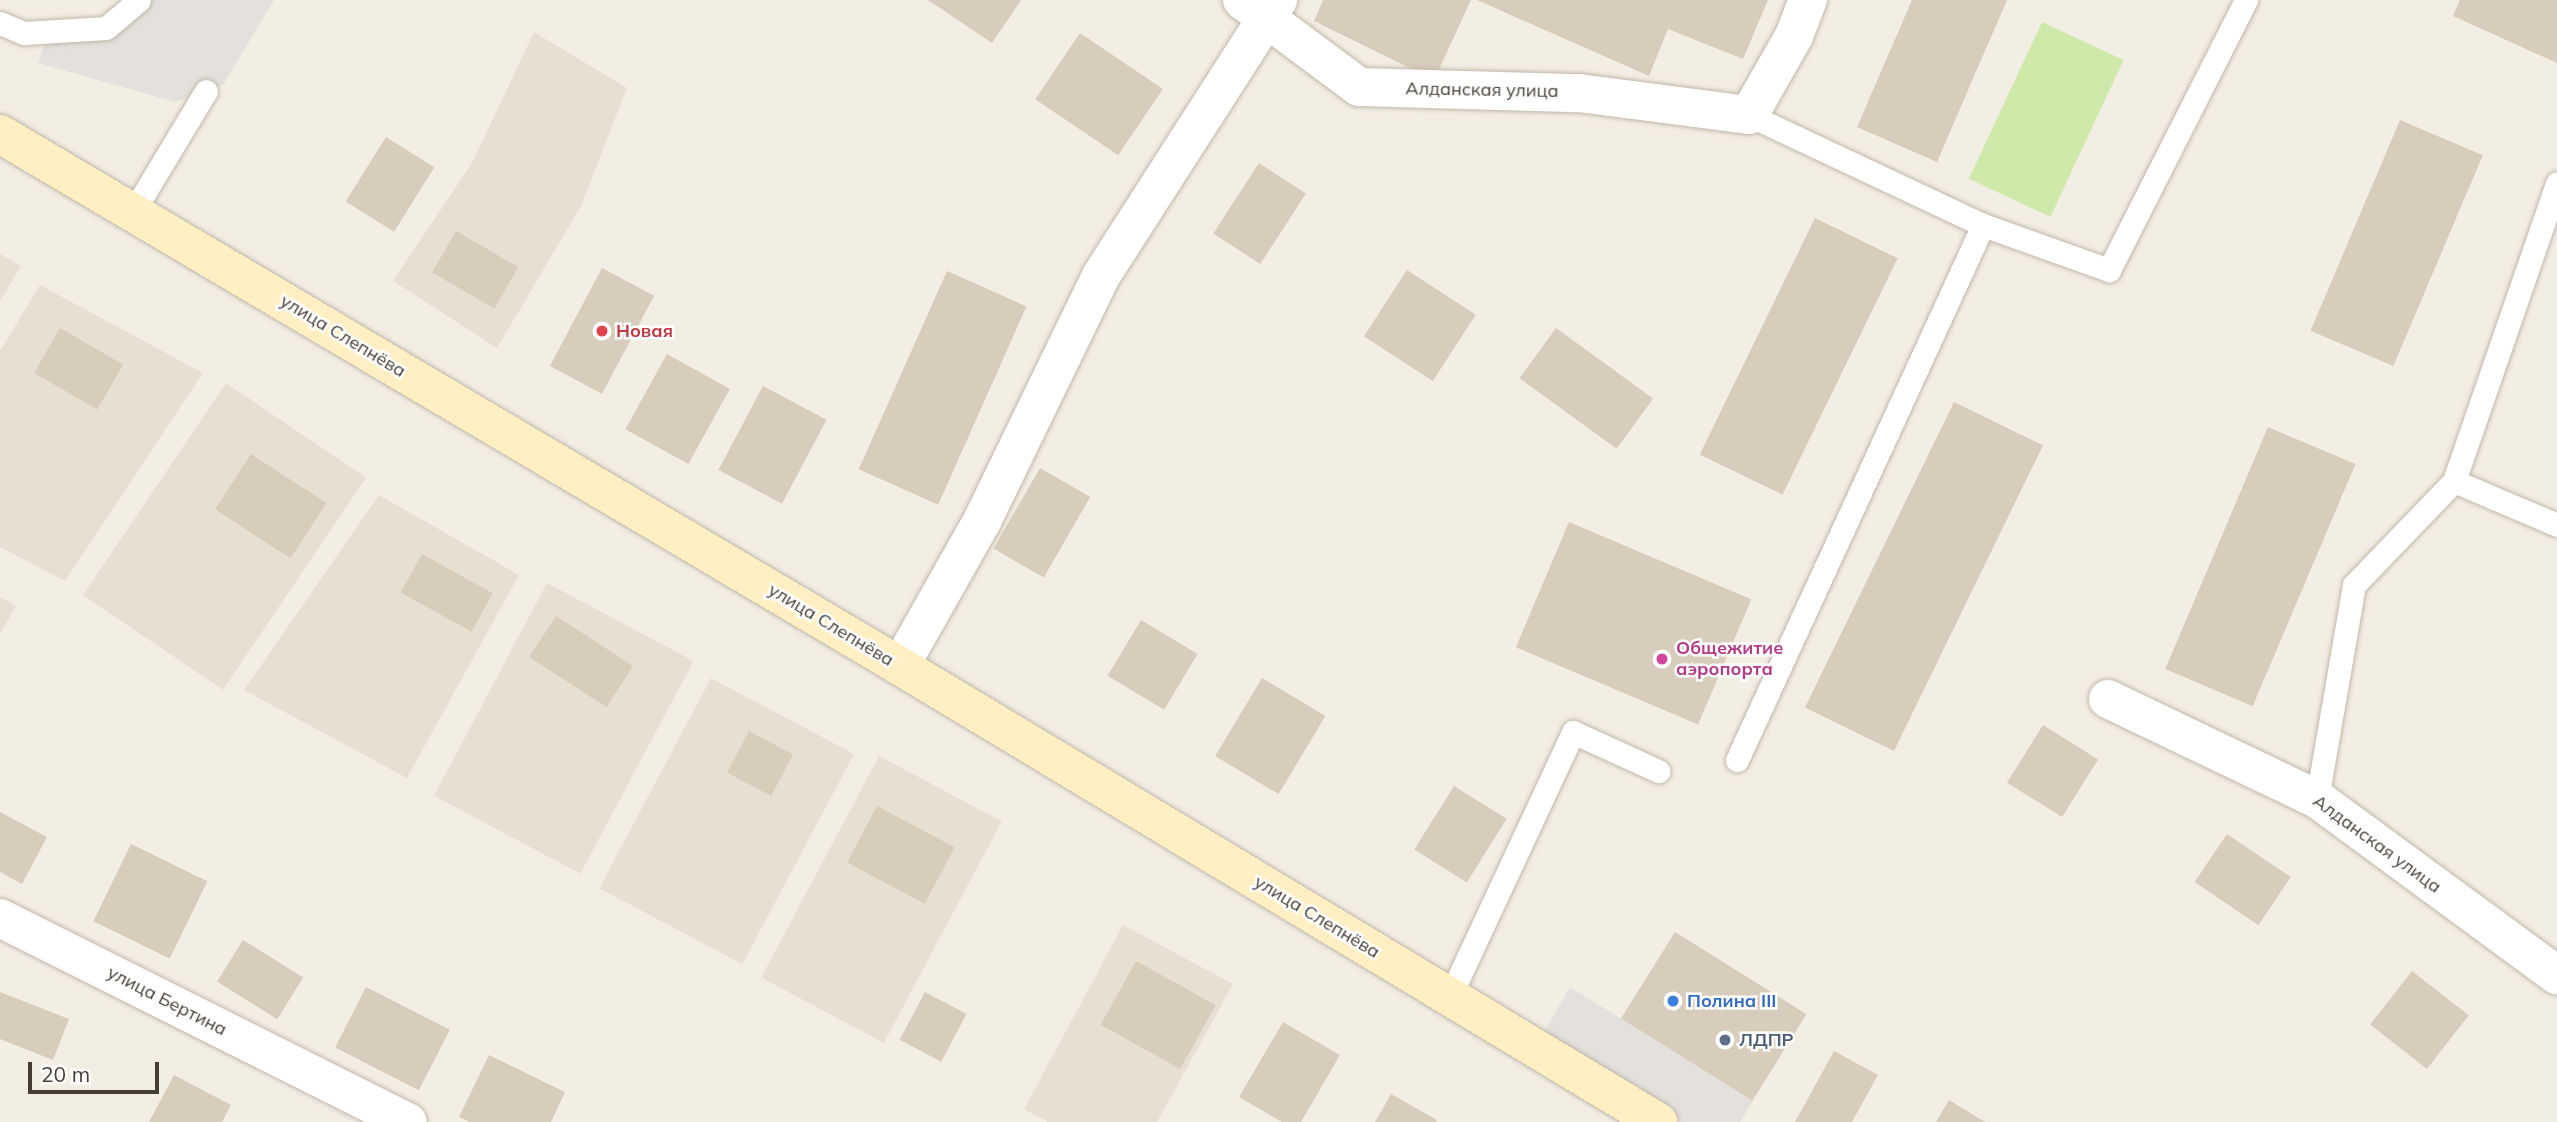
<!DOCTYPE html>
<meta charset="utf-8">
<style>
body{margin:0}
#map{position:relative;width:2557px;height:1122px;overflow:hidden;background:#f3eee4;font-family:Mulish,sans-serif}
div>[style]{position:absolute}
.residential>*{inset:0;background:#e7e0d2;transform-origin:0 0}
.green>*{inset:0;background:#cfe9ab;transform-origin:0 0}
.parking>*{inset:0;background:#e3e0dd}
.building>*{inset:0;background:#d8ccbc;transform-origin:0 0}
.roads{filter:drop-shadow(0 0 2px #c1b8a9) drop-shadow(0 0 2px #c1b8a9)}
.lane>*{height:23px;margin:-11.5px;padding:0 11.5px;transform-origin:11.5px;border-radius:11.5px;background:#fff}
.street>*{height:38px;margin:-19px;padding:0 19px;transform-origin:19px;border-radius:19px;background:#fff}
.secondary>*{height:38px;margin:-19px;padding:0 19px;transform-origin:19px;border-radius:19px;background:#ffefc2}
.dots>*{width:19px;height:19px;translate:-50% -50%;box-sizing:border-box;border:4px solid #fff;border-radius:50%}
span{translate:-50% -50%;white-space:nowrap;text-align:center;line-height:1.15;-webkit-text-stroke:5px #fff;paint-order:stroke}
.street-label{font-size:18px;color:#453e34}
.health-label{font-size:18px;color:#be3a42;font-weight:700}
.left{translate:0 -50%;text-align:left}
.hotel-label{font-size:18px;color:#b23c85;font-weight:700}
.shop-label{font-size:18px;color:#366cbe;font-weight:700}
.service-label{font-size:18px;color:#4e5e75;font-weight:700}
.scale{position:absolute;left:28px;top:1062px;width:131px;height:32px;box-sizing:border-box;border:4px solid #453e34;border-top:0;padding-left:9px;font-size:21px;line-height:24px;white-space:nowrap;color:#453e34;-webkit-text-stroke:5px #fff;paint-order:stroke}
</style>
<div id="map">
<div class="residential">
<div style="clip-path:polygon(534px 32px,627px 88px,581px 206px,497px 348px,393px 281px,472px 163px)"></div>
<div style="clip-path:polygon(0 254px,21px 266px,0 301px)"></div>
<div style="clip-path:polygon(40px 285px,203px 373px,65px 581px,0 547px,0 351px)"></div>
<div style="left:226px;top:383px;width:169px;height:256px;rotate:34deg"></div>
<div style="clip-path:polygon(379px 495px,519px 575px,407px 778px,244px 690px)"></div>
<div style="left:547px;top:583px;width:166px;height:241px;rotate:28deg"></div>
<div style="clip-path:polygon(0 597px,16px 606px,0 634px)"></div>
<div style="left:711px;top:678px;width:162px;height:238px;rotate:28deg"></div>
<div style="left:879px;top:756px;width:139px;height:251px;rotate:28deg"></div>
<div style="clip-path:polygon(1123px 925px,1233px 984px,1157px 1122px,1048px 1122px,1024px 1109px)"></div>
</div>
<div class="green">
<div style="left:2042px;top:22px;width:90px;height:173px;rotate:25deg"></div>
</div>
<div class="parking">
<div style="clip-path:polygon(139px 0,274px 0,223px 85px,175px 102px,38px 63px,49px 32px,106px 28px)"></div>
<div style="clip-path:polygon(1570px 987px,1753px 1101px,1740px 1122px,1682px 1122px,1542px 1035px)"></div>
</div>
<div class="building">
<div style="clip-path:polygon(928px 0,1021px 0,992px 43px)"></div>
<div style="clip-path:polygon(1323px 0,1471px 0,1434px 80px,1314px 21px)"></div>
<div style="clip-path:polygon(1477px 0,1768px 0,1743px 59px,1668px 29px,1649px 76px)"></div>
<div style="clip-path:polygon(1912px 0,2007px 0,1937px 162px,1857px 127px)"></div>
<div style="clip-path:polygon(2460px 0,2557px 0,2557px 63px,2453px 16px)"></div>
<div style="left:1080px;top:33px;width:100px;height:80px;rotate:34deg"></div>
<div style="left:2400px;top:120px;width:90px;height:229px;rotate:23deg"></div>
<div style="left:386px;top:137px;width:57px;height:76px;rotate:32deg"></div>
<div style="left:1259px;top:163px;width:56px;height:84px;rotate:33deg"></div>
<div style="left:1815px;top:218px;width:92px;height:263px;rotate:26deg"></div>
<div style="left:456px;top:231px;width:72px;height:48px;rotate:30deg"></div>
<div style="left:602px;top:268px;width:59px;height:111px;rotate:28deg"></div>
<div style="left:1407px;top:270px;width:82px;height:79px;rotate:33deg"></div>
<div style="left:947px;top:271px;width:87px;height:217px;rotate:24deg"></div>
<div style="left:60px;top:328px;width:73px;height:52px;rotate:30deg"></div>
<div style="left:1556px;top:328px;width:120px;height:62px;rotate:36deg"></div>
<div style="left:667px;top:354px;width:72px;height:86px;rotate:29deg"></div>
<div style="left:763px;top:386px;width:72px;height:95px;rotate:28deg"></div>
<div style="left:1954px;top:402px;width:99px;height:340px;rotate:26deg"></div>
<div style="left:2268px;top:427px;width:95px;height:263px;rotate:23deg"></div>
<div style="left:251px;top:454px;width:90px;height:66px;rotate:33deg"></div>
<div style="left:1040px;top:468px;width:58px;height:93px;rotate:30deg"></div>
<div style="left:1569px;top:522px;width:198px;height:136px;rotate:23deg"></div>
<div style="left:422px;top:554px;width:81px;height:44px;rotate:29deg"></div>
<div style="left:556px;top:616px;width:92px;height:49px;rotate:33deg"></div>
<div style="left:1141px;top:620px;width:66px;height:65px;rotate:31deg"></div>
<div style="left:1262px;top:678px;width:74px;height:91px;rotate:31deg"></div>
<div style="left:2043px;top:725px;width:65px;height:68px;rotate:32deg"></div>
<div style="left:749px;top:731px;width:50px;height:47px;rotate:28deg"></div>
<div style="left:1454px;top:786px;width:62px;height:75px;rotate:32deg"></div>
<div style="left:877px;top:806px;width:88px;height:64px;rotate:28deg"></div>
<div style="clip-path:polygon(0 812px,47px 837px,22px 884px,0 872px)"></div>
<div style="left:2227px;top:834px;width:77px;height:58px;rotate:34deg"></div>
<div style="left:131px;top:844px;width:85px;height:86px;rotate:26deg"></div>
<div style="left:1675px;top:932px;width:155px;height:102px;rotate:32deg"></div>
<div style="left:243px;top:940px;width:71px;height:49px;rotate:32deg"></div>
<div style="left:1136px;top:961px;width:91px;height:73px;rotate:29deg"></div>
<div style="left:2412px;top:971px;width:72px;height:68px;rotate:38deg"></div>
<div style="left:366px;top:987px;width:94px;height:68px;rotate:27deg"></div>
<div style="clip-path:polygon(0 992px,69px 1019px,53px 1060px,0 1039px)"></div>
<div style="left:925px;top:992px;width:47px;height:54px;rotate:28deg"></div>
<div style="clip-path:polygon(1283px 1022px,1340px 1055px,1301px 1122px,1282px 1122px,1239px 1097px)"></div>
<div style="clip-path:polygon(1834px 1051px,1878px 1075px,1852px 1122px,1795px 1122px)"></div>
<div style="clip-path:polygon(489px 1055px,565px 1092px,551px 1122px,470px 1122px,459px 1117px)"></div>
<div style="clip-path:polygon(174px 1075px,231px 1105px,222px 1122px,149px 1122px)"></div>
<div style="clip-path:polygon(1391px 1094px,1437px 1120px,1436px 1122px,1375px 1122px)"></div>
<div style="clip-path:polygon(1949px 1100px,1985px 1122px,1936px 1122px)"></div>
</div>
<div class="roads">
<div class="lane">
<div style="left:0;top:23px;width:26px;rotate:23deg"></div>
<div style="left:24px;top:33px;width:82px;rotate:-3.5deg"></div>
<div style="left:106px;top:28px;width:43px;rotate:-40.3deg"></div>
<div style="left:1749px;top:115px;width:259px;rotate:25.2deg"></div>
<div style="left:1983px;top:225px;width:134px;rotate:19.7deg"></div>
<div style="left:2109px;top:270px;width:303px;rotate:-63.1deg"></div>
<div style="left:133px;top:212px;width:141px;rotate:-58.9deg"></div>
<div style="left:2454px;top:481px;width:315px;rotate:-70.9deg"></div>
<div style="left:1737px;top:760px;width:589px;rotate:-65.31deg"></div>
<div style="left:2317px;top:799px;width:217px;rotate:-80.2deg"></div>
<div style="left:2354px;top:585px;width:144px;rotate:-46.1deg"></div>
<div style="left:2454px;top:481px;width:112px;rotate:23.1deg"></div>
<div style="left:1450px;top:996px;width:291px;rotate:-65deg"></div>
<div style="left:1573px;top:732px;width:94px;rotate:24.6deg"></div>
</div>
<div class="street">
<div style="left:1242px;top:0;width:146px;rotate:36.6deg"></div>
<div style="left:1359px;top:87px;width:220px;rotate:1.6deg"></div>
<div style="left:1579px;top:93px;width:171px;rotate:7.4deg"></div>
<div style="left:1749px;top:115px;width:91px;rotate:-60.3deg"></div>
<div style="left:1794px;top:36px;width:39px;rotate:-69deg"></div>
<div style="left:900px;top:666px;width:169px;rotate:-60.5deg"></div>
<div style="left:983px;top:519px;width:270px;rotate:-64.1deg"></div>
<div style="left:1101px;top:276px;width:328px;rotate:-57.3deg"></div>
<div style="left:2108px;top:699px;width:232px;rotate:25.6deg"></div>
<div style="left:2317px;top:799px;width:298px;rotate:36.3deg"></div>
<div style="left:0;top:918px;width:456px;rotate:26.6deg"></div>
</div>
<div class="secondary">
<div style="left:0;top:134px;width:1045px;rotate:30.59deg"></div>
<div style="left:900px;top:666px;width:885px;rotate:31.03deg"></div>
</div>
</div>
<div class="dots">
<div style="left:602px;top:331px;background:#e0444e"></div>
<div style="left:1662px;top:659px;background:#d1479c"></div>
<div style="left:1673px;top:1001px;background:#3f7fe0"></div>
<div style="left:1725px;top:1040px;background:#5c6f8a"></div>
</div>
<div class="street-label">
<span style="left:1482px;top:90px;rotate:1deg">Алданская улица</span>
<span style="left:343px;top:336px;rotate:31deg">улица Слепнёва</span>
<span style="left:831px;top:625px;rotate:31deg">улица Слепнёва</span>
<span style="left:2377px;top:844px;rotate:36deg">Алданская улица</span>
<span style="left:1317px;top:917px;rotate:31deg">улица Слепнёва</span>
<span style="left:167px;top:1001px;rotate:27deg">улица Бертина</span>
</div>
<div class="health-label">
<span class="left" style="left:616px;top:331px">Новая</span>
</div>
<div class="hotel-label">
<span class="left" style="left:1676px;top:659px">Общежитие<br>аэропорта</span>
</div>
<div class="shop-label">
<span class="left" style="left:1687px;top:1001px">Полина III</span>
</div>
<div class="service-label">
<span class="left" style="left:1739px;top:1040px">ЛДПР</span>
</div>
<div class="scale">20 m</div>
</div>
